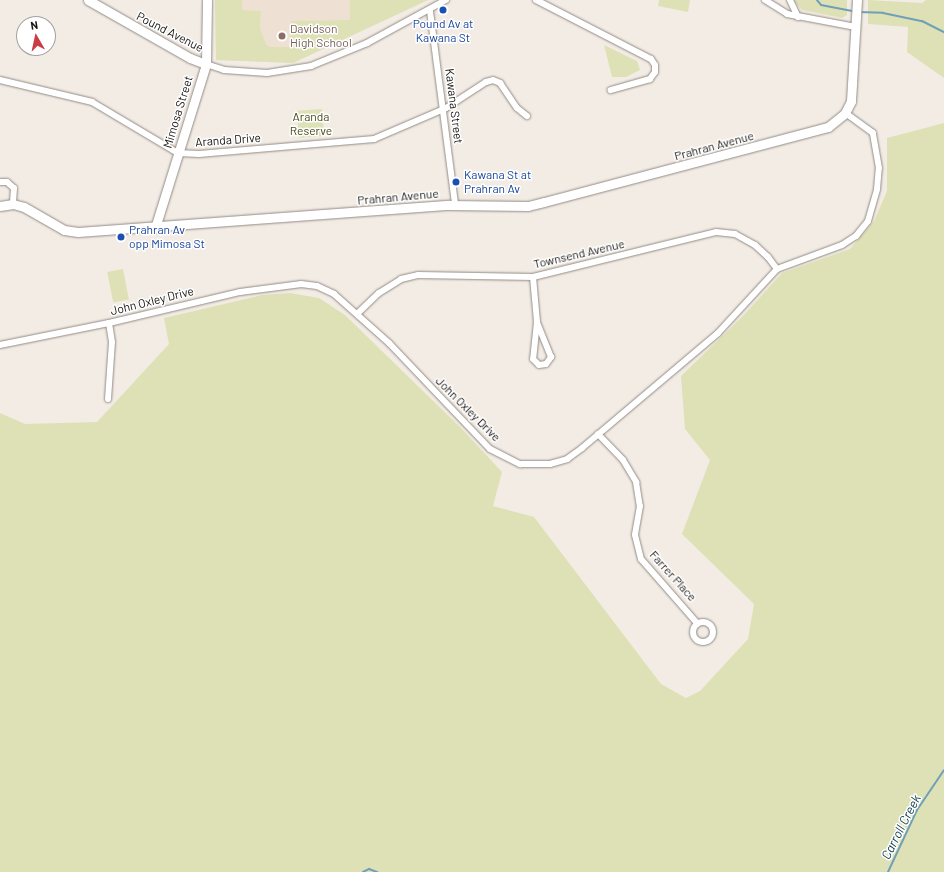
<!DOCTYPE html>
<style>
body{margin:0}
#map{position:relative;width:944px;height:872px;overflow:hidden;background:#f3ece5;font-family:Barlow,sans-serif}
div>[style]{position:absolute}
.built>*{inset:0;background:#eee1d4}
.green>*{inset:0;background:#dee1b6;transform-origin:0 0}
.stream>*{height:2px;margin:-1px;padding:0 1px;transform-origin:1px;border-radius:1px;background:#6fa0b5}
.roads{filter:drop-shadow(0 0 1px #928b85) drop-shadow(0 0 1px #928b85)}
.street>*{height:6px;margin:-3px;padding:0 3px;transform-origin:3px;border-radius:3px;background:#fff}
.street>.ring{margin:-3px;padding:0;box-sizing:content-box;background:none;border:6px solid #fff;border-radius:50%}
.secondary>*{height:9px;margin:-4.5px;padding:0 4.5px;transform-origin:4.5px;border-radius:4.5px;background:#fff}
.dots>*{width:11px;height:11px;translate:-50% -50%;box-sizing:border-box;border:2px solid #fff;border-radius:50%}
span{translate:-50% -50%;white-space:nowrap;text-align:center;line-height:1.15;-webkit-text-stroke:3px #fff;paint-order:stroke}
.transit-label{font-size:12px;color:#164399}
.left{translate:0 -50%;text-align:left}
.education-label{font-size:12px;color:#785e54}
.street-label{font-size:12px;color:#181513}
.park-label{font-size:12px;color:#484915}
.water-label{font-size:13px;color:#184353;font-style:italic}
.north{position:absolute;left:16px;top:16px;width:40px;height:40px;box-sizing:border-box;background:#fff;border:1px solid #a3a1a1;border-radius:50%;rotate:351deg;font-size:11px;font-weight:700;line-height:16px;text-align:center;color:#181513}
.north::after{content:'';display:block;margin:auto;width:14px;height:18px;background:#cc3c45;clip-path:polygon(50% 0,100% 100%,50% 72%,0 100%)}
</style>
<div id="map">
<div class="built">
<div style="clip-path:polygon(215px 0,428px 0,293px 63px,216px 60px)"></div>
</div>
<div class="green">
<div style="clip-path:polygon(215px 0,242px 0,242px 10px,261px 11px,260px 28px,266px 44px,270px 47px,290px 47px,291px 21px,350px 20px,350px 0,428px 0,293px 63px,216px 60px)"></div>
<div style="clip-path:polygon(659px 0,690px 0,688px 12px,658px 6px)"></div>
<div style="clip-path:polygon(793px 0,847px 0,847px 15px,842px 18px,802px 10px)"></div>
<div style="clip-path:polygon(868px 0,922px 3px,926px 0,944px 0,944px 78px,907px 52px,908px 27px,868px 24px)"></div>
<div style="clip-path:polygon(604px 45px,637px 61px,640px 70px,626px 77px,612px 77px)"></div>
<div style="left:322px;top:109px;width:27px;height:25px;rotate:86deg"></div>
<div style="clip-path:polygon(944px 123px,944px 872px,0 872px,0 413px,25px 424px,97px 422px,169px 344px,164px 318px,262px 295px,290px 293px,319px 298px,345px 315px,460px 427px,502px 472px,493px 506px,534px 517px,661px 684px,686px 698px,700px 691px,748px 639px,754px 604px,682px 534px,710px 460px,685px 429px,681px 376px,742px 317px,782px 273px,850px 249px,874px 221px,887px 191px,887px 138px)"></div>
<div style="left:123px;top:269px;width:31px;height:16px;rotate:79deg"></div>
</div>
<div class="stream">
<div style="left:817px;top:0;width:6px;rotate:51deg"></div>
<div style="left:821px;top:5px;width:33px;rotate:11deg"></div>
<div style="left:859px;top:12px;width:24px;rotate:2deg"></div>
<div style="left:883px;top:13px;width:40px;rotate:12deg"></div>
<div style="left:922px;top:21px;width:25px;rotate:27deg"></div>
<div style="left:363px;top:872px;width:7px;rotate:-27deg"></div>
<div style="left:369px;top:869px;width:9px;rotate:21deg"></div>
<div style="left:888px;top:872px;width:68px;rotate:-64.9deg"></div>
<div style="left:917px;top:810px;width:48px;rotate:-56deg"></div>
</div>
<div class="roads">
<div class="street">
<div style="left:536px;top:0;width:129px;rotate:27.2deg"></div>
<div style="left:651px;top:59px;width:7px;rotate:56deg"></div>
<div style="left:655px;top:65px;width:7px;rotate:90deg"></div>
<div style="left:655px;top:72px;width:9px;rotate:126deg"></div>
<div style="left:650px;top:79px;width:41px;rotate:164.2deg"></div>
<div style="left:765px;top:0;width:26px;rotate:32deg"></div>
<div style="left:787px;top:14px;width:70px;rotate:10.7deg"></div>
<div style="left:790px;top:0;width:19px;rotate:65deg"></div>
<div style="left:430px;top:11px;width:195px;rotate:82.6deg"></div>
<div style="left:206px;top:64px;width:19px;rotate:18deg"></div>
<div style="left:224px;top:70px;width:43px;rotate:4deg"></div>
<div style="left:267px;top:73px;width:45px;rotate:-9deg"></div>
<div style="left:311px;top:66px;width:61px;rotate:-22.3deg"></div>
<div style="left:367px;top:43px;width:90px;rotate:-28.6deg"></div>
<div style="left:0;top:80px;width:95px;rotate:13.4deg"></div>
<div style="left:92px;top:102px;width:100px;rotate:30.7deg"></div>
<div style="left:178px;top:153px;width:21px;rotate:3deg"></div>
<div style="left:199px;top:154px;width:176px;rotate:-4.9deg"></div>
<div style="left:374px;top:139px;width:78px;rotate:-23.3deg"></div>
<div style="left:446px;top:108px;width:48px;rotate:-33deg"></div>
<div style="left:486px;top:82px;width:7px;rotate:-16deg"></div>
<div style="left:493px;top:80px;width:8px;rotate:23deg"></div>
<div style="left:500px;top:83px;width:30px;rotate:56deg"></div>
<div style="left:517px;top:108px;width:13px;rotate:39deg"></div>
<div style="left:0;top:182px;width:7px"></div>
<div style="left:7px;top:182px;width:9px;rotate:41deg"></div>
<div style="left:14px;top:188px;width:16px;rotate:94deg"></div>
<div style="left:533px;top:277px;width:45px;rotate:84.9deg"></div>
<div style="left:537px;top:322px;width:37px;rotate:96deg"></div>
<div style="left:533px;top:359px;width:8px;rotate:45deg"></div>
<div style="left:539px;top:365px;width:7px;rotate:-8deg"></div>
<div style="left:546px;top:364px;width:9px;rotate:-54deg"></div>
<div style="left:551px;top:357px;width:38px;rotate:-112deg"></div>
<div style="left:358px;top:313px;width:29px;rotate:-44deg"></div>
<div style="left:379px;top:293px;width:26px;rotate:-32deg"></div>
<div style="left:401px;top:279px;width:17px;rotate:-13deg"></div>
<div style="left:418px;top:275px;width:115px;rotate:1deg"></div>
<div style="left:533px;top:277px;width:188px;rotate:-13.8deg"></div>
<div style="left:716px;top:232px;width:19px;rotate:6deg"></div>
<div style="left:735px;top:234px;width:23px;rotate:29deg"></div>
<div style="left:755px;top:245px;width:18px;rotate:43deg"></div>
<div style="left:768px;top:257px;width:15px;rotate:53deg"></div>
<div style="left:0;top:345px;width:111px;rotate:-11.4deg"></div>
<div style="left:109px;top:323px;width:135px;rotate:-13.3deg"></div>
<div style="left:240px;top:292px;width:62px;rotate:-7.5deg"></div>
<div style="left:301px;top:284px;width:16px;rotate:7deg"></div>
<div style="left:317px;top:286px;width:19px;rotate:25deg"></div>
<div style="left:334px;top:294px;width:74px;rotate:41.7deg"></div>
<div style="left:389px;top:343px;width:146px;rotate:46.4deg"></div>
<div style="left:490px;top:449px;width:34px;rotate:27deg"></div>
<div style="left:520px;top:464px;width:30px"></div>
<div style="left:550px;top:464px;width:18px;rotate:-16deg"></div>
<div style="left:567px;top:459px;width:19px;rotate:-36deg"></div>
<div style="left:582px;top:448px;width:178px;rotate:-40.2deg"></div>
<div style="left:718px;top:333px;width:87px;rotate:-47.3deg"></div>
<div style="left:777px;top:269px;width:69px;rotate:-20.3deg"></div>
<div style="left:842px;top:245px;width:17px;rotate:-33deg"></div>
<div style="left:856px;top:236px;width:19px;rotate:-51deg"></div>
<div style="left:868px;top:221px;width:33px;rotate:-74deg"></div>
<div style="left:877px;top:189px;width:21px;rotate:-85deg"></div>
<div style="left:879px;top:168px;width:36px;rotate:-100deg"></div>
<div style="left:873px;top:133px;width:34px;rotate:-144deg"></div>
<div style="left:108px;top:399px;width:57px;rotate:-86deg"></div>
<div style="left:112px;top:342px;width:19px;rotate:-99deg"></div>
<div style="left:598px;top:434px;width:36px;rotate:46deg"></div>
<div style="left:623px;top:460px;width:26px;rotate:59deg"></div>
<div style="left:636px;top:482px;width:24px;rotate:81deg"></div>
<div style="left:640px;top:506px;width:29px;rotate:100deg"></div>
<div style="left:635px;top:535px;width:25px;rotate:76deg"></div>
<div style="left:641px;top:559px;width:86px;rotate:48.8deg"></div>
<div class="ring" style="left:693px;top:622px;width:14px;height:14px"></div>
</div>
<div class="secondary">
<div style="left:88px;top:0;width:117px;rotate:29.6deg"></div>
<div style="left:190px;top:58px;width:17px;rotate:21deg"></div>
<div style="left:0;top:206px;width:13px;rotate:-9deg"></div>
<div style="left:13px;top:204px;width:11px;rotate:15deg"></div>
<div style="left:24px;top:207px;width:46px;rotate:29.9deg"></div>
<div style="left:64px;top:230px;width:14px;rotate:8deg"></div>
<div style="left:78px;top:232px;width:372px;rotate:-4.2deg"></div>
<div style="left:449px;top:205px;width:79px;rotate:0.7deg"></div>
<div style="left:528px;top:206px;width:16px;rotate:-14deg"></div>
<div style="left:544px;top:202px;width:294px;rotate:-14.8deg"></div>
<div style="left:828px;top:127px;width:22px;rotate:-39deg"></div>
<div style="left:845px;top:113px;width:13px;rotate:-63deg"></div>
<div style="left:851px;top:101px;width:101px;rotate:-86.6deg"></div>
<div style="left:155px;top:228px;width:172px;rotate:-72.7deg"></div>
<div style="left:206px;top:64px;width:64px;rotate:-89.1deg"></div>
</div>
</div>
<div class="dots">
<div style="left:443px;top:10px;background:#1a4fb4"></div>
<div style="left:282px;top:36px;background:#8d6e63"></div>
<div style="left:456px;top:182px;background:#1a4fb4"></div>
<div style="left:121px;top:237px;background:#1a4fb4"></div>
</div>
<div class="transit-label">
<span style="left:443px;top:31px">Pound Av at<br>Kawana St</span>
<span class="left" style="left:464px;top:182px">Kawana St at<br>Prahran Av</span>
<span class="left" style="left:129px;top:237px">Prahran Av<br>opp Mimosa St</span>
</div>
<div class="education-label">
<span class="left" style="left:290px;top:36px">Davidson<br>High School</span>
</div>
<div class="street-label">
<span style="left:170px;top:32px;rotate:27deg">Pound Avenue</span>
<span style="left:454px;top:106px;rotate:83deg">Kawana Street</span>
<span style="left:178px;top:112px;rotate:-73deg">Mimosa Street</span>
<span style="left:228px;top:140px;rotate:-4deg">Aranda Drive</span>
<span style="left:714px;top:146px;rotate:-15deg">Prahran Avenue</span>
<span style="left:398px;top:197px;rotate:-5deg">Prahran Avenue</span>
<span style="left:579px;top:254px;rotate:-13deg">Townsend Avenue</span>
<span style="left:152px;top:301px;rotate:-14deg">John Oxley Drive</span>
<span style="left:468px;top:409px;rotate:45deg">John Oxley Drive</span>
<span style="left:673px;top:576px;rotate:48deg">Farrer Place</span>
</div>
<div class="park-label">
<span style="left:311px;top:124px">Aranda<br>Reserve</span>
</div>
<div class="water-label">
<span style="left:901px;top:827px;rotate:-63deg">Carroll Creek</span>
</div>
<div class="north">N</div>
</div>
